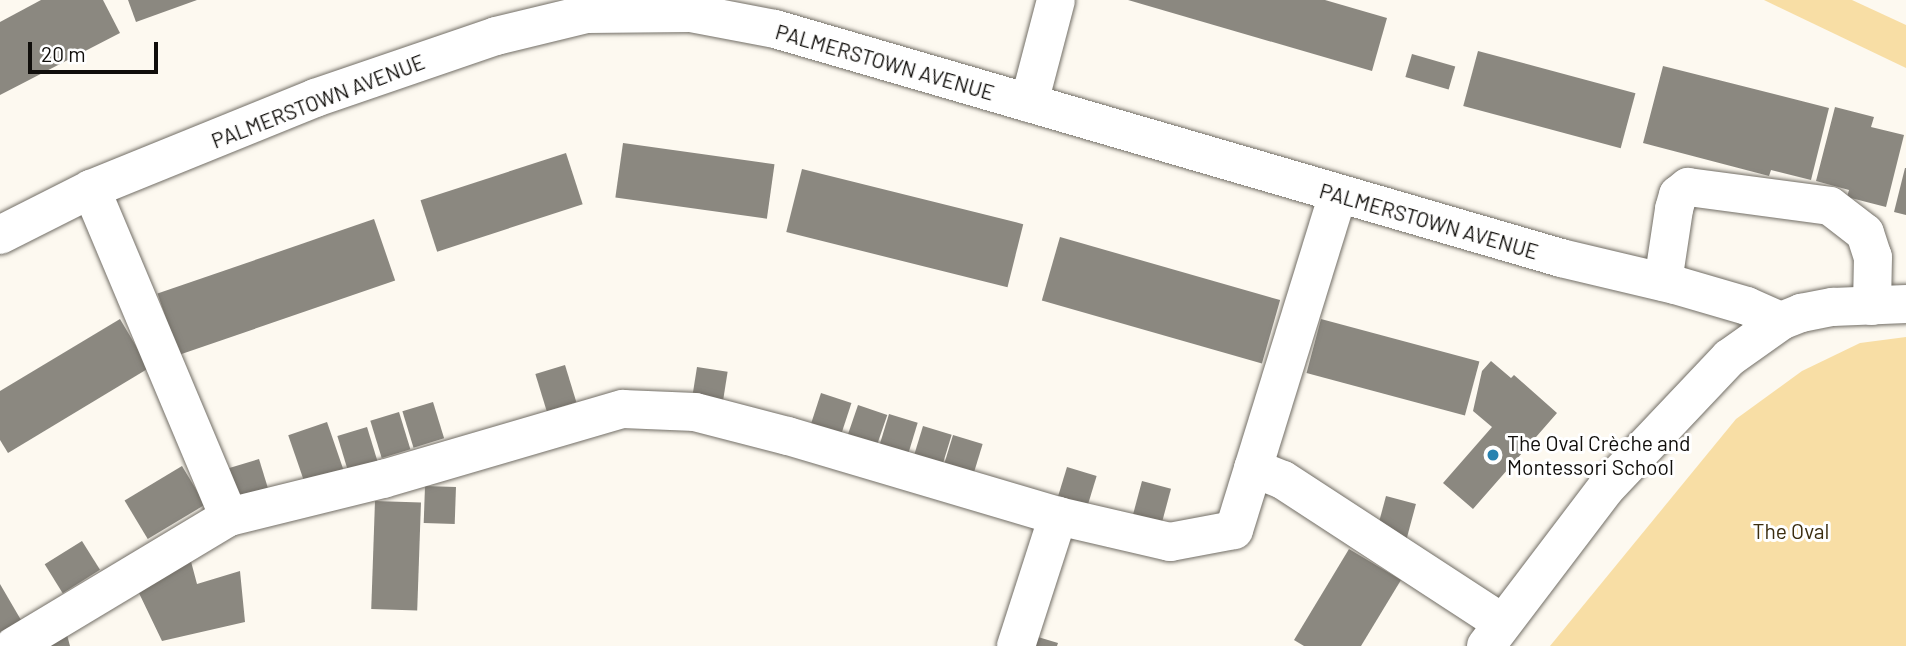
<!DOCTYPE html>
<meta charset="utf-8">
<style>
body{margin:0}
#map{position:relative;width:1906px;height:646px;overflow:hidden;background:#fdf9f0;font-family:Barlow,sans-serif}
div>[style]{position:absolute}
.green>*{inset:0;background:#f8dea5}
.building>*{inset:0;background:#8b8880;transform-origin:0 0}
.roads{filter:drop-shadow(0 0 2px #726e66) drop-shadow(0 0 2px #726e66)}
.minor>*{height:38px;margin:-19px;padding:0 19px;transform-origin:19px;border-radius:19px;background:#fff}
.dots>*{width:19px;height:19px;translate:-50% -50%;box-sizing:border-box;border:4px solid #fff;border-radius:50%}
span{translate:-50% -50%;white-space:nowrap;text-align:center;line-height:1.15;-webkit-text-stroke:6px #fff;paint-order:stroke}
.street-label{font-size:21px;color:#100e0b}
.poi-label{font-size:21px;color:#100e0b}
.left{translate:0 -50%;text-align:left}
.park-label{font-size:21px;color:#3b2d0f}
.scale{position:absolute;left:28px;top:42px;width:130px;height:32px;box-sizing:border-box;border:4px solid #100e0b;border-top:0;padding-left:9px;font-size:21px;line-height:24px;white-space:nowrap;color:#100e0b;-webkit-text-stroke:5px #fff;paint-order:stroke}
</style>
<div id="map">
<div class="green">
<div style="clip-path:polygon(1764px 0,1852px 0,1906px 25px,1906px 68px)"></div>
<div style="clip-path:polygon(1906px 337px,1906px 646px,1550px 646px,1736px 419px,1802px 371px,1860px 343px)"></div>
</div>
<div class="building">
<div style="clip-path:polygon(41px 0,103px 0,120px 33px,0 95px,0 22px)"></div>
<div style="clip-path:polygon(128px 0,197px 0,136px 22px)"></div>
<div style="clip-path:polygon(1128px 0,1325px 0,1387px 18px,1372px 71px)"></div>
<div style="left:1478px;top:51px;width:163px;height:57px;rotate:15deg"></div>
<div style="left:1412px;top:54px;width:45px;height:24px;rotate:16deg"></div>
<div style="clip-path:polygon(1663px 66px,1829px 108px,1811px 180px,1771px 170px,1769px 176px,1643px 143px)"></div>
<div style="clip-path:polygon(1835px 107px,1874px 117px,1871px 127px,1904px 135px,1886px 207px,1847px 197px,1849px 190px,1816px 181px)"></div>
<div style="left:623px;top:143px;width:153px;height:55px;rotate:8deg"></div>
<div style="left:566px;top:153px;width:54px;height:153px;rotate:72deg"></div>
<div style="clip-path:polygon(1905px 168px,1906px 168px,1906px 215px,1894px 212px)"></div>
<div style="left:802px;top:169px;width:228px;height:65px;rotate:14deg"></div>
<div style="left:374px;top:219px;width:65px;height:229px;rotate:71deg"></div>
<div style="left:1060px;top:237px;width:229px;height:66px;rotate:16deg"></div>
<div style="clip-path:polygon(120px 319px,149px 368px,8px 453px,0 440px,0 391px)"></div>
<div style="left:1321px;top:319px;width:164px;height:56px;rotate:15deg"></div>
<div style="clip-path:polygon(1491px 361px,1511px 378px,1514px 375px,1557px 413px,1473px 509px,1443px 483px,1492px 427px,1473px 411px,1482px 371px)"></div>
<div style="left:565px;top:365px;width:39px;height:31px;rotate:73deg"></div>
<div style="left:697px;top:367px;width:31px;height:37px;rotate:9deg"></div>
<div style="left:821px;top:393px;width:32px;height:37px;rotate:18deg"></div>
<div style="left:433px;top:402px;width:38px;height:32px;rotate:73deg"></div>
<div style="left:858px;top:405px;width:31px;height:38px;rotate:19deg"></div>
<div style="left:399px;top:412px;width:39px;height:30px;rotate:73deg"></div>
<div style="left:889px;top:414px;width:30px;height:37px;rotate:17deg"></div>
<div style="left:327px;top:422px;width:55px;height:41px;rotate:71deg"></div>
<div style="left:923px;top:426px;width:30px;height:36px;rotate:17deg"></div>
<div style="left:367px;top:427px;width:38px;height:31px;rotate:73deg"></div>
<div style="left:953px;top:435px;width:31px;height:37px;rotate:17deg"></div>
<div style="left:259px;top:459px;width:38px;height:31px;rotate:73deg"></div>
<div style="left:182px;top:466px;width:45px;height:67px;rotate:59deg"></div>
<div style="left:1067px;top:467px;width:31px;height:37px;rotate:17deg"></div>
<div style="left:1142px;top:481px;width:30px;height:37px;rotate:15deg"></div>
<div style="left:425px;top:486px;width:31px;height:37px;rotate:2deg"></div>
<div style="left:1386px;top:496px;width:31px;height:36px;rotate:15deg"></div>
<div style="left:375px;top:501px;width:46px;height:108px;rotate:2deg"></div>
<div style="left:82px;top:541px;width:34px;height:44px;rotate:58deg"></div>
<div style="clip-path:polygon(1349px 549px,1401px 580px,1361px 646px,1304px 646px,1294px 640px)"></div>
<div style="clip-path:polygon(189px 554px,197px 584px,240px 571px,245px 622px,162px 641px,138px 591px)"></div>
<div style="clip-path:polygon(0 584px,21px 620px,0 633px)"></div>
<div style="clip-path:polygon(1028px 634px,1058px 643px,1057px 646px,1025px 646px)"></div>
<div style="clip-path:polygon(67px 635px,70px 646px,50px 646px)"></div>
</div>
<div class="roads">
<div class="minor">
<div style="left:1029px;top:103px;width:106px;rotate:-75.3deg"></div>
<div style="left:91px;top:189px;width:356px;rotate:67.2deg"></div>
<div style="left:0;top:235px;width:102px;rotate:-26.8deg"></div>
<div style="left:91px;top:189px;width:242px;rotate:-22.1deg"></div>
<div style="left:315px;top:98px;width:191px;rotate:-18.9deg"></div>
<div style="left:496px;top:36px;width:94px;rotate:-13.6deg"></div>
<div style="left:587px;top:14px;width:104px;rotate:-0.6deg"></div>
<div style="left:691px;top:13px;width:86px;rotate:10.8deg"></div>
<div style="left:775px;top:29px;width:819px;rotate:16.24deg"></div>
<div style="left:1561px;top:258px;width:117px;rotate:13.3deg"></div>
<div style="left:1675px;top:285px;width:75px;rotate:16.3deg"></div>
<div style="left:1747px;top:306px;width:37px;rotate:24deg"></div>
<div style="left:1663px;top:282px;width:74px;rotate:-81.4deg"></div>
<div style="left:1674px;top:209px;width:15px;rotate:-74deg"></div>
<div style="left:1678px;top:195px;width:13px;rotate:-39deg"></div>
<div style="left:1688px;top:187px;width:143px;rotate:7.6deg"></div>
<div style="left:1830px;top:206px;width:44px;rotate:37.6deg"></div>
<div style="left:1865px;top:233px;width:25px;rotate:72deg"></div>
<div style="left:1873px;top:257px;width:49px;rotate:91.2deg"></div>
<div style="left:1253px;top:468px;width:32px;rotate:22deg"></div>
<div style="left:1283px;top:480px;width:260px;rotate:33.1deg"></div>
<div style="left:14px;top:646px;width:251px;rotate:-31deg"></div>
<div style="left:229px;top:517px;width:159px;rotate:-13.9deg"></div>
<div style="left:383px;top:479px;width:250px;rotate:-16.3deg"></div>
<div style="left:623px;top:409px;width:72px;rotate:2.4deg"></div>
<div style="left:695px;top:412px;width:96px;rotate:14.5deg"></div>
<div style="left:788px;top:436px;width:282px;rotate:16.5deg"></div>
<div style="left:1058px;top:516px;width:115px;rotate:13.1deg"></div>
<div style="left:1170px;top:542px;width:65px;rotate:-10.6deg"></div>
<div style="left:1234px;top:530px;width:351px;rotate:-72.8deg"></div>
<div style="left:1016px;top:646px;width:137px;rotate:-72.1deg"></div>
<div style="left:1486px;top:646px;width:198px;rotate:-52.8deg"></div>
<div style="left:1606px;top:488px;width:179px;rotate:-46.6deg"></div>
<div style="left:1729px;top:358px;width:64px;rotate:-35.4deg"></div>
<div style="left:1781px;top:321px;width:22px;rotate:-22deg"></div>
<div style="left:1801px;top:313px;width:33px;rotate:-11deg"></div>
<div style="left:1833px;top:307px;width:73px;rotate:-2.4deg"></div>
</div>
</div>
<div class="dots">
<div style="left:1493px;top:455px;background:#2882b0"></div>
</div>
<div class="street-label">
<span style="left:885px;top:62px;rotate:16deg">PALMERSTOWN AVENUE</span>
<span style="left:318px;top:101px;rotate:-21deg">PALMERSTOWN AVENUE</span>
<span style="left:1429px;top:221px;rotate:16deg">PALMERSTOWN AVENUE</span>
</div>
<div class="poi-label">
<span class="left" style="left:1507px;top:455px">The Oval Crèche and<br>Montessori School</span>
</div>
<div class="park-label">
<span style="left:1791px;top:531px">The Oval</span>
</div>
<div class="scale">20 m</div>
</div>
